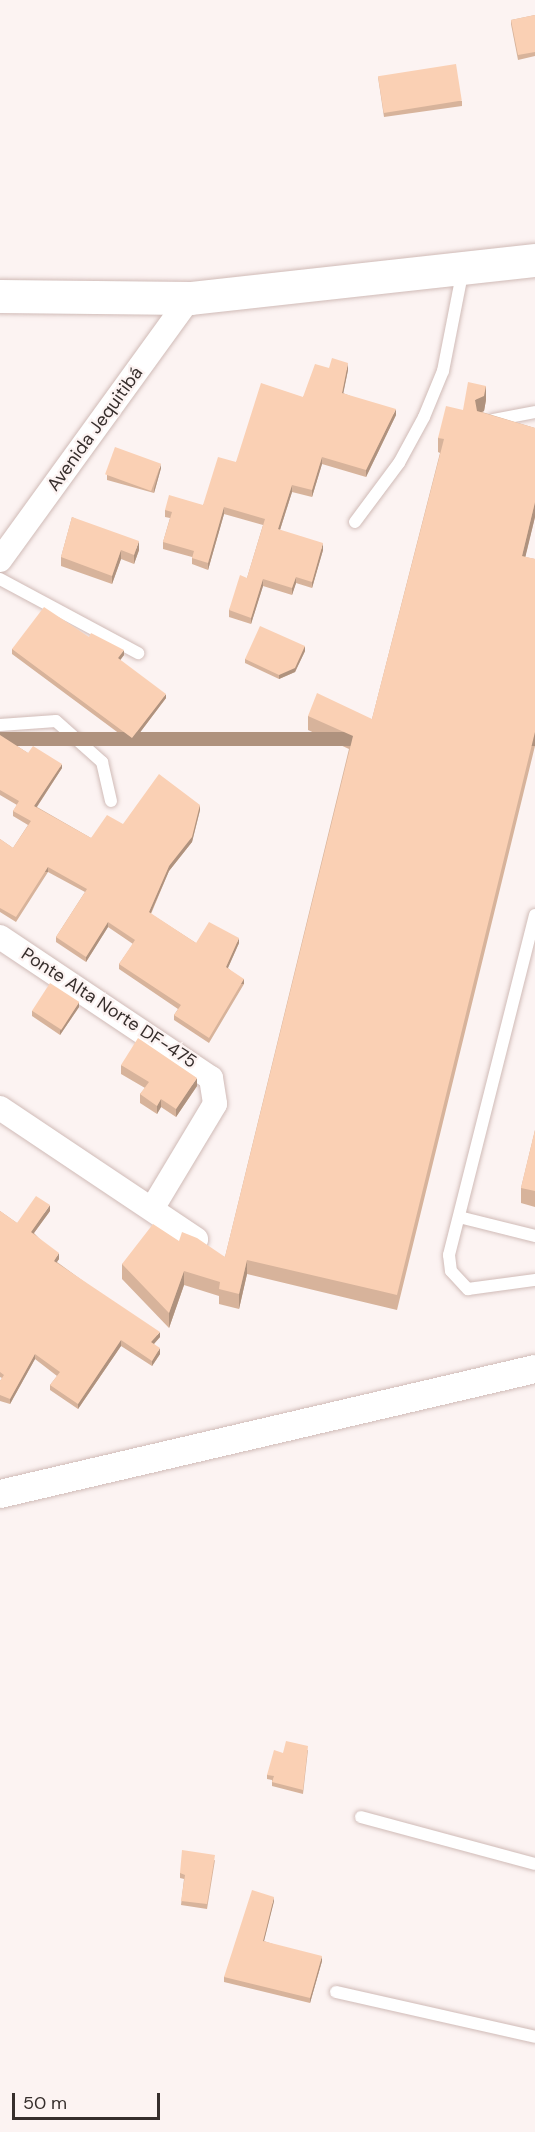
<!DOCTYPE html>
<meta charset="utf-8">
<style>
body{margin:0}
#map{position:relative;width:535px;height:2132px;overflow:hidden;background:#fcf3f2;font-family:"DM Sans",sans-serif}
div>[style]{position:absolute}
.roads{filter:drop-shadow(0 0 2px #d0bbb7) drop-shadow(0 0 2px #d0bbb7)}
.service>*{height:12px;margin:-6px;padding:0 6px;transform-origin:6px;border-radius:6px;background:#fff}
.minor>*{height:24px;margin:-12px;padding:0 12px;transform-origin:12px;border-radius:12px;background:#fff}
.tertiary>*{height:28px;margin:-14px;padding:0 14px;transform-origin:14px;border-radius:14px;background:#fff}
.secondary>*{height:33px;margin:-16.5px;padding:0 16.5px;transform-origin:16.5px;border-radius:16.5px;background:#fff}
.wall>*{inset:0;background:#d7b39b}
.shaded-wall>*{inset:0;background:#af927e;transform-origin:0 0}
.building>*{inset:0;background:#fad0b4;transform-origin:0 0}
span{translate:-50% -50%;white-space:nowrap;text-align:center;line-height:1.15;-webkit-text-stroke:4.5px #fcf3f2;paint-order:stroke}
.street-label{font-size:18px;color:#362e2c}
.scale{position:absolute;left:12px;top:2093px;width:148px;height:27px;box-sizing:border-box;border:3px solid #362e2c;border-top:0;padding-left:8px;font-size:18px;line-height:21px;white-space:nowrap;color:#362e2c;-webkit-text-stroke:4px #fcf3f2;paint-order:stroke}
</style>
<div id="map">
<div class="roads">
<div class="service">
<div style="left:493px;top:420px;width:43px;rotate:-10.8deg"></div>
<div style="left:355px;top:522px;width:74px;rotate:-53.3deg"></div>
<div style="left:399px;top:463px;width:52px;rotate:-61.5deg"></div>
<div style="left:424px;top:417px;width:50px;rotate:-67.6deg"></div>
<div style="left:443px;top:371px;width:104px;rotate:-78.9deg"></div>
<div style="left:0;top:579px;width:157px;rotate:28.2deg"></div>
<div style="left:0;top:725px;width:56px;rotate:-4.1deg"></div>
<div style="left:56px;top:721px;width:62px;rotate:41.7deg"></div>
<div style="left:102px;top:762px;width:40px;rotate:77deg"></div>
<div style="left:535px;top:915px;width:351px;rotate:104.2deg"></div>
<div style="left:449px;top:1255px;width:16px;rotate:83deg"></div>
<div style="left:451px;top:1271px;width:25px;rotate:47deg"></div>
<div style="left:468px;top:1289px;width:68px;rotate:-7.7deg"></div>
<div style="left:459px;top:1217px;width:78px;rotate:14deg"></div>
<div style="left:361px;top:1817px;width:180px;rotate:15.1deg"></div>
<div style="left:336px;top:1992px;width:204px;rotate:12.7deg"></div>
</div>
<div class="minor">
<div style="left:0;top:560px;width:324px;rotate:-54.1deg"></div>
<div style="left:0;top:937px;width:254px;rotate:33.8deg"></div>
<div style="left:211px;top:1078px;width:26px;rotate:81deg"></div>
<div style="left:215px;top:1104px;width:122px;rotate:121deg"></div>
<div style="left:0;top:1108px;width:236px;rotate:33.8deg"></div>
</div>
<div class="tertiary">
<div style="left:0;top:1494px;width:549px;rotate:-13.15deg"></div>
</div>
<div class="secondary">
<div style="left:0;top:296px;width:190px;rotate:0.6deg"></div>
<div style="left:190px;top:298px;width:347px;rotate:-6.3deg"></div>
</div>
</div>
<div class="wall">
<div style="clip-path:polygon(535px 15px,535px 56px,518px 60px,511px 24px,511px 20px)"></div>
<div style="clip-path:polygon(378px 77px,462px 101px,462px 106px,384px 117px)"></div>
<div style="clip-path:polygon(329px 368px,348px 370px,343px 393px,396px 415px,366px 477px,322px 464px,312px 497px,292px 492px,280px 530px,323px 550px,312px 588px,296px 583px,292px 595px,263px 586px,251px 624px,229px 617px,229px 610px,247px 578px,263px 525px,224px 514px,208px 570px,192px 564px,192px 557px,163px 549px,163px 542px,170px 518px,165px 517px,165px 510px,203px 505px,236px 462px,303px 397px)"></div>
<div style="clip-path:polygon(486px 400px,484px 411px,482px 412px,535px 428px,535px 517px,525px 557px,535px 559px,535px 746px,397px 1310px,247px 1274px,239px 1309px,219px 1304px,219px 1296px,184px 1285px,169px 1328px,122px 1279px,122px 1264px,179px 1241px,225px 1257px,349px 749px,308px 730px,308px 716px,372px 719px,440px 453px,438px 452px,438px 438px,463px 410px)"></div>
<div style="clip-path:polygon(161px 468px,154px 493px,107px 480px,107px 475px)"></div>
<div style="clip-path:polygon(72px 517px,139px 550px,134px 564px,121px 559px,112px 584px,61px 566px,61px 557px)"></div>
<div style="clip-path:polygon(89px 637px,124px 655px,120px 660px,166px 698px,132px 743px,12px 654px,12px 649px)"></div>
<div style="clip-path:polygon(305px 651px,295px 672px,279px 679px,245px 663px,245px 659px)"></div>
<div style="clip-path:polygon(0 735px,28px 753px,62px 768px,37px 807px,91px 838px,123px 824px,200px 810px,192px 842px,169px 871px,151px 914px,196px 943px,239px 943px,228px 968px,244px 984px,209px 1043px,174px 1020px,174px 1015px,178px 1009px,119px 969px,119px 964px,133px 944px,108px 927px,86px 962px,56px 942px,56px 937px,85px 892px,48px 872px,16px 922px,0 912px,0 839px,13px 848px,28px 825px,13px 816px,13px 811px,17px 805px,0 795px)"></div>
<div style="clip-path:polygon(79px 1007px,60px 1035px,32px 1016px,32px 1011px)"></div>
<div style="clip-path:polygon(121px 1065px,197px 1086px,176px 1117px,161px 1107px,157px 1114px,140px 1103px,140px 1094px,145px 1088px,121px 1074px)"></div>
<div style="clip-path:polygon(535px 1130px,535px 1207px,521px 1203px,521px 1188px)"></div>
<div style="clip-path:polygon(0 1211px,17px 1223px,50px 1211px,34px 1233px,59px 1259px,57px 1262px,160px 1337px,154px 1344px,160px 1354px,152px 1366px,121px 1346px,78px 1409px,50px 1390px,50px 1385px,57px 1376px,35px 1359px,10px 1404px,0 1401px,0 1381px,2px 1378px,0 1377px)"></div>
<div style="clip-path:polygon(308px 1750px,303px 1794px,272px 1786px,272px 1780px,267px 1779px,267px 1775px,283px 1753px)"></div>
<div style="clip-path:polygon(215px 1860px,207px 1909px,181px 1905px,184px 1879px,180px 1878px,180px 1873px)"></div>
<div style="clip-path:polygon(274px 1901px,264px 1941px,322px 1961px,310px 2003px,224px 1982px,224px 1977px)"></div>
</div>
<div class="shaded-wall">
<div style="clip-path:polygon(348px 363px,348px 370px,342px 400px,342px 393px)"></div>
<div style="clip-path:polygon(486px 386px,486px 400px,484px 411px,475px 415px,475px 400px)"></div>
<div style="clip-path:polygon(396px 409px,396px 415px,366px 477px,366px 470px)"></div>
<div style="clip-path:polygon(322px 457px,322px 464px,312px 497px,312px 490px)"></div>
<div style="clip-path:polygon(161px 464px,161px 468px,154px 493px,154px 489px)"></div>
<div style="clip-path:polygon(292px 485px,292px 492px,278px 536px,278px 529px)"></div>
<div style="clip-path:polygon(535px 502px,535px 517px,522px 571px,522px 556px)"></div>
<div style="clip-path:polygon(224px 507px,224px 514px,208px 570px,208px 563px)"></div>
<div style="clip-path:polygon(139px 541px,139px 550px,134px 564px,134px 555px)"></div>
<div style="clip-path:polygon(323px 543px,323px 550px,312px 588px,312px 582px)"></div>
<div style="clip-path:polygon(121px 550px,121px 559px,112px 584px,112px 576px)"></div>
<div style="clip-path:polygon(296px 577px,296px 583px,292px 595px,292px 588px)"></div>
<div style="clip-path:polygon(263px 579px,263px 586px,251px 624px,251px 618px)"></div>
<div style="clip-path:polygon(305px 646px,305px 651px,295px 672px,279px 679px,279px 675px)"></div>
<div style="clip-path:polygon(124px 650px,124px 655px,118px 663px,118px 658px)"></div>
<div style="clip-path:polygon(166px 694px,166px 698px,132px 743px,132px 738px)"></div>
<div style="left:535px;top:732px;width:14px;height:580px;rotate:90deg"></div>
<div style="clip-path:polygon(62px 764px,62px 768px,34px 811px,34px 806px)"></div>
<div style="clip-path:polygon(200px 805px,200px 810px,192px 842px,169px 871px,149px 917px,149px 912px,169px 866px)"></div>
<div style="left:48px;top:867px;width:5px;height:59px;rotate:90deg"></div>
<div style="clip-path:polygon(108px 922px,108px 927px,86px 962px,86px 957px)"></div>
<div style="clip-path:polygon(239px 938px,239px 943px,226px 972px,226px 967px)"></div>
<div style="left:244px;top:979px;width:5px;height:69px;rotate:90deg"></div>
<div style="clip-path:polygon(79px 1002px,79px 1007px,60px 1035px,60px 1031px)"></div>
<div style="clip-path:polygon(197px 1078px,197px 1086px,176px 1117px,176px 1109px)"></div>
<div style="clip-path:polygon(161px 1099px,161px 1107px,157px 1114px,157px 1106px)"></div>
<div style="clip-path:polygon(50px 1205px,50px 1211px,31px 1237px,31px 1232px)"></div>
<div style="clip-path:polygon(59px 1253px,59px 1259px,54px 1266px,54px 1261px)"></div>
<div style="clip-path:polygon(247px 1260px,247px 1274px,239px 1309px,239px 1294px)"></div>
<div style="clip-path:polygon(184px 1271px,184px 1285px,169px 1328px,169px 1313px)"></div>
<div style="clip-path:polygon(160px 1332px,160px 1337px,151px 1347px,151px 1342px)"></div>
<div style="clip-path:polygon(121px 1340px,121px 1346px,78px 1409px,78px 1404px)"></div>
<div style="clip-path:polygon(160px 1348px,160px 1354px,152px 1366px,152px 1361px)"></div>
<div style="clip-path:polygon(35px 1354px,35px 1359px,10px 1404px,10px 1399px)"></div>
<div style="clip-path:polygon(274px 1897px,274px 1901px,263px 1945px,263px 1941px)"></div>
<div style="clip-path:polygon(322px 1956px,322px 1961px,310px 2003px,310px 1998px)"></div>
</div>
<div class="building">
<div style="clip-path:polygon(535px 15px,535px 52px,518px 55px,511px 20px)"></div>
<div style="left:456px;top:64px;width:37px;height:79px;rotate:81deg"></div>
<div style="clip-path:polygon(332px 358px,348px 363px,342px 393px,396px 409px,366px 470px,322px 457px,312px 490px,292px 485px,278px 529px,323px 543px,312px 582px,296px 577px,292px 588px,263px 579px,251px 618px,229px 610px,240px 575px,247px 578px,265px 519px,224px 507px,208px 563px,192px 558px,194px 551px,163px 542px,172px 512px,165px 510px,169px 495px,203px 505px,218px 457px,236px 462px,261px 383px,303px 397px,315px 364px,329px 368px)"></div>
<div style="clip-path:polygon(468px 382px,486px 386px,484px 396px,475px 400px,477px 411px,535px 428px,535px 502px,522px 556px,535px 559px,535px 732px,397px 1295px,247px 1260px,239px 1294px,219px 1289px,220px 1282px,184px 1271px,169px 1313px,122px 1264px,153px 1224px,179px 1241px,182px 1232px,197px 1238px,225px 1257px,353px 736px,308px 716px,317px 693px,372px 719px,444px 439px,438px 438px,446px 406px,463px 410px)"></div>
<div style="left:115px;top:447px;width:49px;height:29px;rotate:20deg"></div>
<div style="clip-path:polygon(72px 517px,139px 541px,134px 555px,121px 550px,112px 576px,61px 557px)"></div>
<div style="clip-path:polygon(44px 607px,89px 637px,91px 633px,124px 650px,118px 658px,166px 694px,132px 738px,12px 649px)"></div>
<div style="clip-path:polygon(260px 626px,305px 646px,295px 668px,279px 675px,245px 659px)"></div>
<div style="clip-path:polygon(0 735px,28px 753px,33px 746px,62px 764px,34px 806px,91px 838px,107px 815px,123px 824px,159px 774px,200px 805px,192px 837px,169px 866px,149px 912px,196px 943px,209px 922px,239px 938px,226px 967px,244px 979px,209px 1038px,174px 1015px,181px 1005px,119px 964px,135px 940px,108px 922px,86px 957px,56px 937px,87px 889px,48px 867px,16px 917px,0 908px,0 839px,13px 848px,31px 821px,13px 811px,19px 801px,0 790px)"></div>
<div style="left:50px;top:983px;width:35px;height:33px;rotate:33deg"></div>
<div style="clip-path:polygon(138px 1038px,197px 1078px,176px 1109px,161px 1099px,157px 1106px,140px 1094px,149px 1082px,121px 1065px)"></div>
<div style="clip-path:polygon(535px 1130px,535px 1191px,521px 1188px)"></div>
<div style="clip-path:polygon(36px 1196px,50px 1205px,31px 1232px,59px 1253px,54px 1261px,160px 1332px,151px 1342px,160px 1348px,152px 1361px,121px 1340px,78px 1404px,50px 1385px,60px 1372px,35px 1354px,10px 1399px,0 1395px,0 1381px,4px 1375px,0 1372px,0 1211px,17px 1223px)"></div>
<div style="clip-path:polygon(286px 1741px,308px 1746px,303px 1790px,272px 1782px,274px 1776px,267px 1775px,274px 1750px,283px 1753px)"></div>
<div style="clip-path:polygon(182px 1850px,215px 1855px,207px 1904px,181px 1901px,185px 1875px,180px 1873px)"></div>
<div style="clip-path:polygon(252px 1890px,274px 1897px,263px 1941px,322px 1956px,310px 1998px,224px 1977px)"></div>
</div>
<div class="street-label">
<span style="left:95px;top:429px;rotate:-54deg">Avenida Jequitibá</span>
<span style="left:109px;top:1008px;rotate:33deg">Ponte Alta Norte DF-475</span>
</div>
<div class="scale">50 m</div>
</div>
